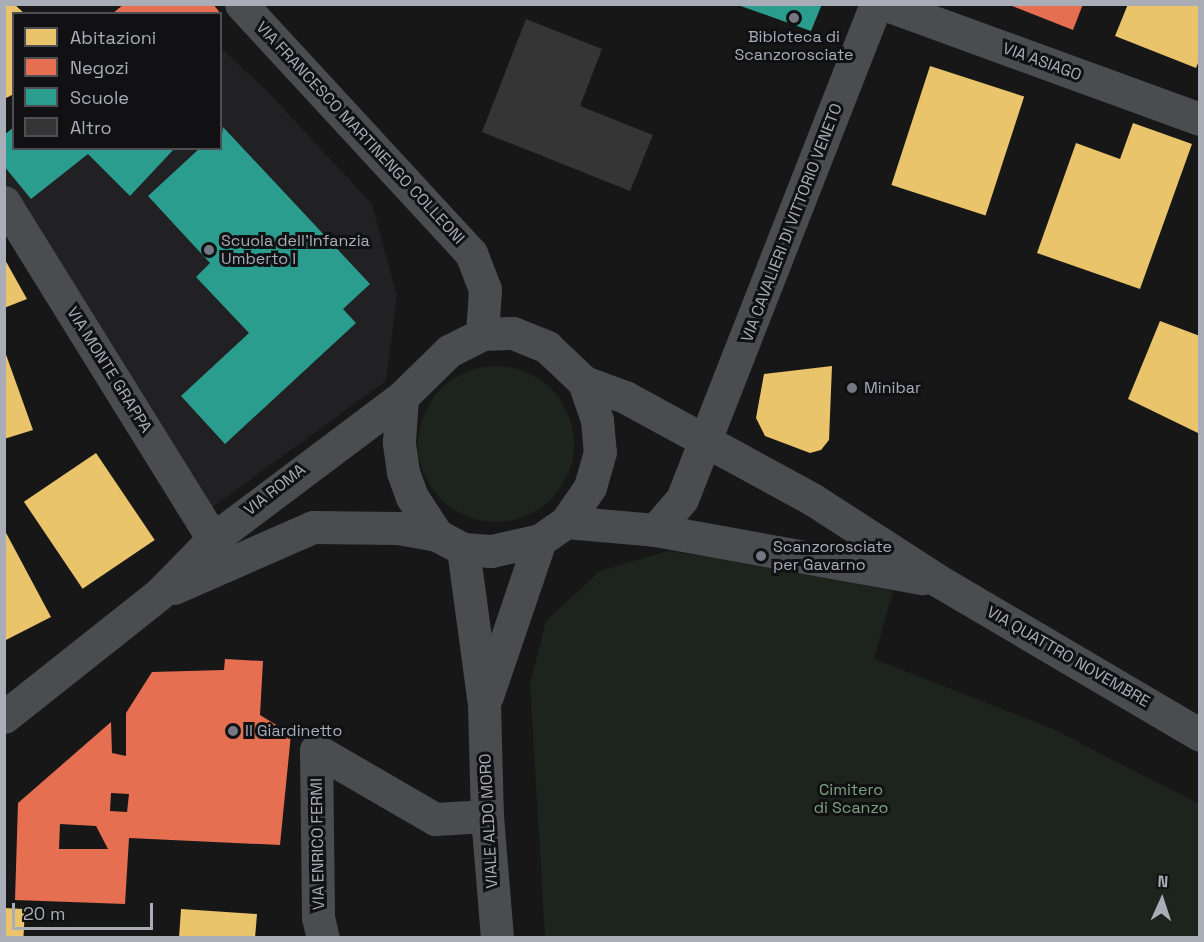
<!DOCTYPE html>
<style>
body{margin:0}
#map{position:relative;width:1204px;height:942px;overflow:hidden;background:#171717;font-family:"Space Grotesk",sans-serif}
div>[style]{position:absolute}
.built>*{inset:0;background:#212123}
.green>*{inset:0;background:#1d241e}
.round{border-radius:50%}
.homes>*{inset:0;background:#e9c46a;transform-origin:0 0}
.shops>*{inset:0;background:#e76f51}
.schools>*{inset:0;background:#2a9d8f}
.building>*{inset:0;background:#353536}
.minor>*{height:33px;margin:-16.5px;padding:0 16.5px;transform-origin:16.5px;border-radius:16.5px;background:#4b4c50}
.tertiary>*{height:33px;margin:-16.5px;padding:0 16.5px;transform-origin:16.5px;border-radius:16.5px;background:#4b4c50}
.dots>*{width:16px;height:16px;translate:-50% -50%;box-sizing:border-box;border:3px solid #111113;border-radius:50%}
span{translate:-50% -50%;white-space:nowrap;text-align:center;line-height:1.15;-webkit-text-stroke:6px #111113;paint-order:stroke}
.poi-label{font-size:16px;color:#a8adb8}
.left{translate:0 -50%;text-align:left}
.street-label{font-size:16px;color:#a8adb8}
.park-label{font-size:16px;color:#7fa381}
.frame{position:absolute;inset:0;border:6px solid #a8adb8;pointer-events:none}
.legend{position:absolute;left:12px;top:12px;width:210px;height:138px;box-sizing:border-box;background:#111113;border:2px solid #4d4f55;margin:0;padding:8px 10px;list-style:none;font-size:18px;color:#a8adb8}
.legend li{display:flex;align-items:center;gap:12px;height:30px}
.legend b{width:30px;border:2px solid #4d4f55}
.north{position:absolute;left:1132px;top:870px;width:60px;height:60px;-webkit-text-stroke:4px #111113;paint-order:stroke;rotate:3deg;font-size:16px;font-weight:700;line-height:24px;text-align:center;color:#a8adb8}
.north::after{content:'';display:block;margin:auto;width:21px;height:27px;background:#a8adb8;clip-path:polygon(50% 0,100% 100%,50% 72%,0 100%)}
.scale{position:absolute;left:12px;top:903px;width:141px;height:27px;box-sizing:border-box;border:3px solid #a8adb8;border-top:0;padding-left:8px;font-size:18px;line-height:21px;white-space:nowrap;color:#a8adb8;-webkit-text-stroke:4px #111113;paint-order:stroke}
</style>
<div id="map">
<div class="built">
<div style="clip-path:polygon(221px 48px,269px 93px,372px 204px,397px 296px,386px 381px,199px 517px,5px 202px,5px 134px,13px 127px,14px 148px,220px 148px)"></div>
</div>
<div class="green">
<div class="round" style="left:418px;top:366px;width:156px;height:156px"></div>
<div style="clip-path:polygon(668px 551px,777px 567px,893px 591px,874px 659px,1053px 729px,1199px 804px,1199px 937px,545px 937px,530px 684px,546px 621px,600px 571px)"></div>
</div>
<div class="homes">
<div style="clip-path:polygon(4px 4px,14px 4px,25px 14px,14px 14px,14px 94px,4px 99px)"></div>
<div style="clip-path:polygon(1128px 4px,1200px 4px,1200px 58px,1196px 68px,1115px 36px)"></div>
<div style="left:930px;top:66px;width:99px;height:125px;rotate:18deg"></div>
<div style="clip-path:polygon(1133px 123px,1192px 144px,1140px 289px,1037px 253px,1076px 143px,1120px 159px)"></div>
<div style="clip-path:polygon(4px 258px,27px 299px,4px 308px)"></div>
<div style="clip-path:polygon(1160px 321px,1200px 336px,1200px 434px,1128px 399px)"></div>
<div style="clip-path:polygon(4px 349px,33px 430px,4px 439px)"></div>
<div style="clip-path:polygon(832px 366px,829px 440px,821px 450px,810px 453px,765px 436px,756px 418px,764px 374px)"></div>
<div style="left:96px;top:453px;width:105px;height:87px;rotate:56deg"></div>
<div style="clip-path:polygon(4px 529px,51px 617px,4px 641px)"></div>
<div style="left:4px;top:908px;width:21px;height:30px;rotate:3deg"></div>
<div style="clip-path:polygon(181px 909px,257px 914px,255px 938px,179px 938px)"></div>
</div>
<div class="shops">
<div style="clip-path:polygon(124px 4px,213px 4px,221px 14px,112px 14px)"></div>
<div style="clip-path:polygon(1007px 4px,1083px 4px,1073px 30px)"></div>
<div style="clip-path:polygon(evenodd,225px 659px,263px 661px,260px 715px,291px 734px,280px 845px,129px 838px,125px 904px,15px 900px,18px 803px,111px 722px,112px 753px,126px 756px,126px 713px,152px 672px,224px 670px,225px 659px,111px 793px,129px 794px,127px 812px,110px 811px,111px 793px,225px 659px,60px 824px,96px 826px,108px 849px,59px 849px,60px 824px)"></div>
</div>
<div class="schools">
<div style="clip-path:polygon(735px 4px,822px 4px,811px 31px)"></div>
<div style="clip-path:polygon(14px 127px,14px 148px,175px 148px,130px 196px,88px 154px,31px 199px,4px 166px,4px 135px)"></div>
<div style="clip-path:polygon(223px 127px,370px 284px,343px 309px,356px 323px,225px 444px,181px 396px,249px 333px,196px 277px,210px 263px,148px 196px,200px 148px,220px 148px)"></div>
</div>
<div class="building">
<div style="clip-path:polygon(526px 19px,602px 49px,580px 106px,653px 135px,630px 191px,482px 132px)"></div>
</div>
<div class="minor">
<div style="left:241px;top:4px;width:339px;rotate:47.3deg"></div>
<div style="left:471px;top:253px;width:39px;rotate:69deg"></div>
<div style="left:485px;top:289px;width:45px;rotate:93.8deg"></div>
<div style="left:884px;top:4px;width:336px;rotate:20deg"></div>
<div style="left:4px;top:202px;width:397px;rotate:58.2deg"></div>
<div style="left:655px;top:530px;width:41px;rotate:-48.9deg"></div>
<div style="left:682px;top:499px;width:532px;rotate:-68.6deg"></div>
<div style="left:463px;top:549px;width:156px;rotate:82.3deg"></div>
<div style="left:484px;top:704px;width:112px;rotate:88.5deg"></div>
<div style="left:487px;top:816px;width:122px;rotate:85.3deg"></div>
<div style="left:487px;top:696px;width:165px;rotate:-71.2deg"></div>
<div style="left:316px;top:750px;width:138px;rotate:30.1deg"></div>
<div style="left:435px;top:819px;width:52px;rotate:-3.3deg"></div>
<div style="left:316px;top:750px;width:167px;rotate:89.3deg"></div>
<div style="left:318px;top:917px;width:22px;rotate:77deg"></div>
</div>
<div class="tertiary">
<div style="left:584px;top:382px;width:44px;rotate:20.1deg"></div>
<div style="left:625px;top:397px;width:213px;rotate:28.6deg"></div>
<div style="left:812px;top:499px;width:149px;rotate:32.9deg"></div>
<div style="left:937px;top:580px;width:305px;rotate:30.5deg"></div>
<div style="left:566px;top:522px;width:89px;rotate:5.1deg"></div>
<div style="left:655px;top:530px;width:272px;rotate:10.2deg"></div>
<div style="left:174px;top:588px;width:152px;rotate:-23.7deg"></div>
<div style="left:313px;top:527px;width:85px;rotate:0.7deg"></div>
<div style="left:398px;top:528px;width:40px;rotate:10deg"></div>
<div style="left:4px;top:717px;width:198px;rotate:-38.4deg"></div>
<div style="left:159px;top:594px;width:77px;rotate:-45.5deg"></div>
<div style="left:213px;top:539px;width:236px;rotate:-36.9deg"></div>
<div style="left:402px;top:397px;width:66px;rotate:-44.4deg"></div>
<div style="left:449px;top:351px;width:37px;rotate:-27deg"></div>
<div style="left:482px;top:334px;width:31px;rotate:-2deg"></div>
<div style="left:513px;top:333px;width:37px;rotate:22deg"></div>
<div style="left:547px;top:347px;width:51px;rotate:43.4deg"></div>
<div style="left:584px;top:382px;width:40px;rotate:71.1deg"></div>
<div style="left:597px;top:420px;width:32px;rotate:85deg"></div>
<div style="left:600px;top:452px;width:36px;rotate:106deg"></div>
<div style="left:590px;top:487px;width:42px;rotate:124.4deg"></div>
<div style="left:566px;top:522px;width:32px;rotate:145deg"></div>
<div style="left:540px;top:540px;width:50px;rotate:167.3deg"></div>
<div style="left:491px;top:551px;width:28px;rotate:-176deg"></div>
<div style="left:463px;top:549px;width:30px;rotate:-152deg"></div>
<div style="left:437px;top:535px;width:45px;rotate:-123.3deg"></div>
<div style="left:412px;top:497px;width:27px;rotate:-110deg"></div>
<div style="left:403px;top:472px;width:30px;rotate:-98deg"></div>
<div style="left:399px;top:442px;width:45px;rotate:-86.2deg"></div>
</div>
<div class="dots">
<div style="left:794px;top:18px;background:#757880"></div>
<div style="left:209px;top:250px;background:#757880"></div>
<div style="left:852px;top:388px;background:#757880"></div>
<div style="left:761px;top:556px;background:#757880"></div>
<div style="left:233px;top:731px;background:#757880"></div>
</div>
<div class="poi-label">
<span style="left:794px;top:46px">Bibloteca di<br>Scanzorosciate</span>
<span class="left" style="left:221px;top:250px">Scuola dell'Infanzia<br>Umberto I</span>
<span class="left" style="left:864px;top:388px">Minibar</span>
<span class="left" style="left:773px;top:556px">Scanzorosciate<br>per Gavarno</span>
<span class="left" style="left:245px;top:731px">Il Giardinetto</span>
</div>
<div class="street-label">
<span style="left:1042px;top:62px;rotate:20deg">VIA ASIAGO</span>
<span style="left:360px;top:133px;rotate:47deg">VIA FRANCESCO MARTINENGO COLLEONI</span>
<span style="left:792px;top:223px;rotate:-69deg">VIA CAVALIERI DI VITTORIO VENETO</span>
<span style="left:109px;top:370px;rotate:58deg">VIA MONTE GRAPPA</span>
<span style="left:275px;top:490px;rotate:-38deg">VIA ROMA</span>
<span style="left:1068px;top:657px;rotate:30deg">VIA QUATTRO NOVEMBRE</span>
<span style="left:489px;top:821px;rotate:-93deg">VIALE ALDO MORO</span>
<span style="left:318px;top:844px;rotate:-91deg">VIA ENRICO FERMI</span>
</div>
<div class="park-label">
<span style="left:851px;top:799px">Cimitero<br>di Scanzo</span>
</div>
<div class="frame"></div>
<ul class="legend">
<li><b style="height:16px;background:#e9c46a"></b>Abitazioni</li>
<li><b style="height:16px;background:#e76f51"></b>Negozi</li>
<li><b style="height:16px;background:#2a9d8f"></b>Scuole</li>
<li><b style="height:16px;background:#353536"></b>Altro</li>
</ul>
<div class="north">N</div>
<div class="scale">20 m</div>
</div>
